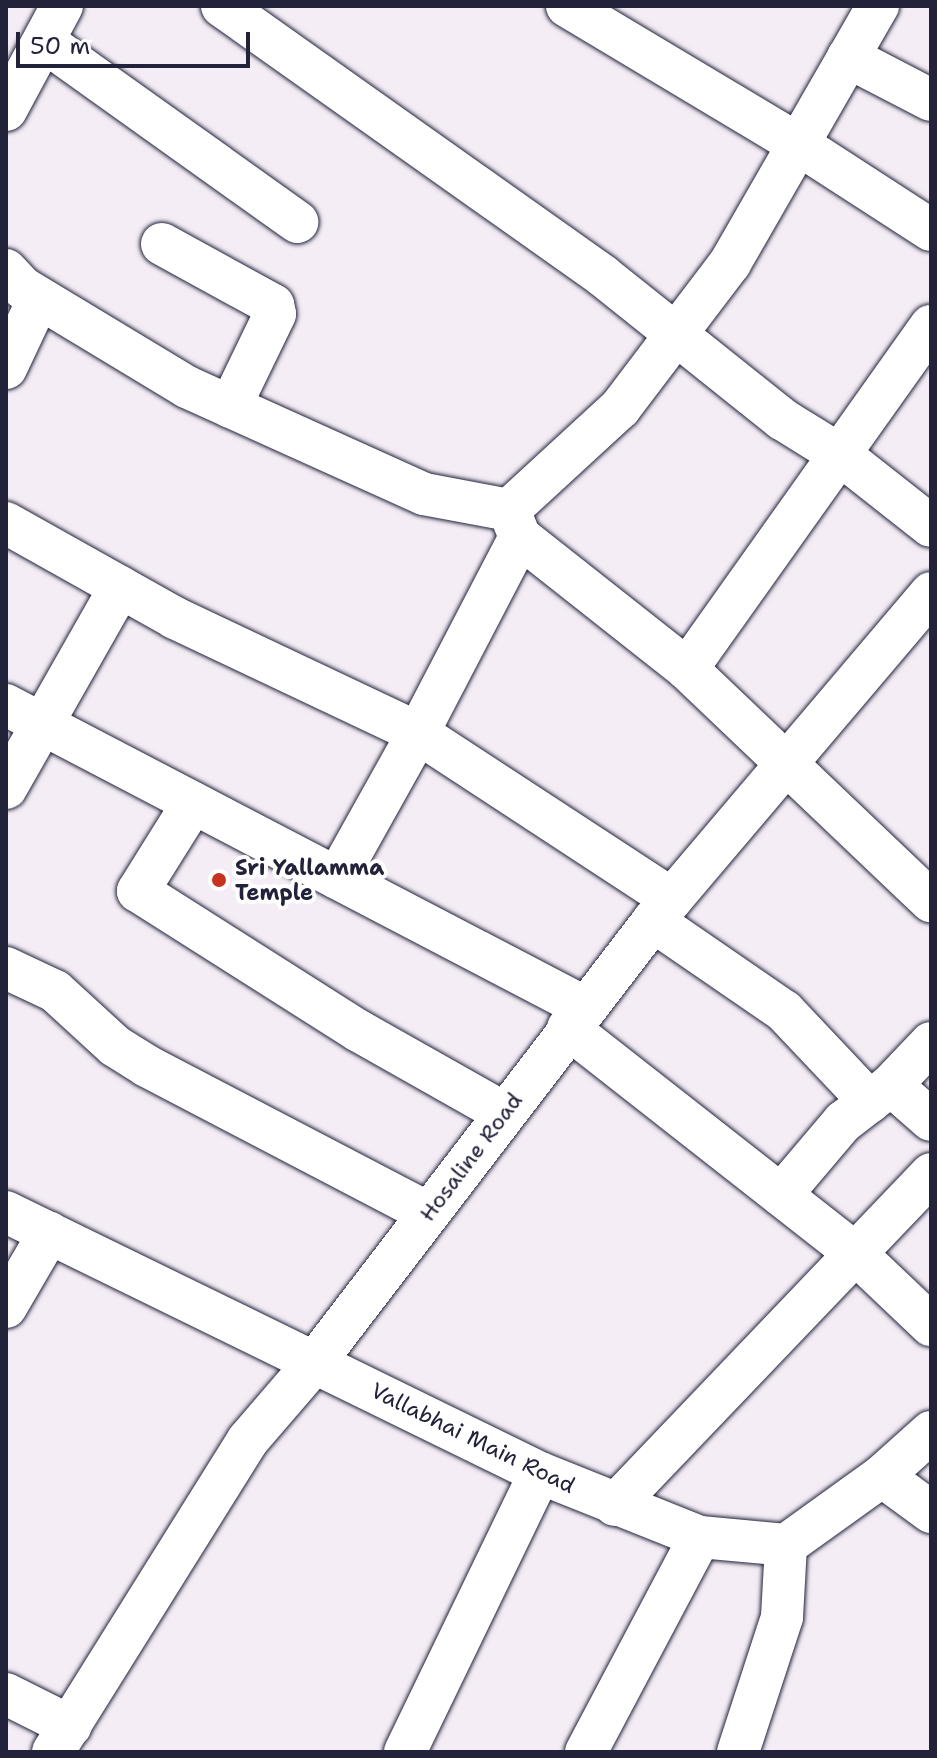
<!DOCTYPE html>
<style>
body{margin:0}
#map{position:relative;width:937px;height:1758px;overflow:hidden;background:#f4edf5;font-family:"Shantell Sans",sans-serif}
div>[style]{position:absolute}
.roads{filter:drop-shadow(0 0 2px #22223b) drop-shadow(0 0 2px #22223b)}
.minor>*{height:42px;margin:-21px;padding:0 21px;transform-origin:21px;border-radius:21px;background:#fff}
.dots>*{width:22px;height:22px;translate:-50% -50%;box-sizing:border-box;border:4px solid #fff;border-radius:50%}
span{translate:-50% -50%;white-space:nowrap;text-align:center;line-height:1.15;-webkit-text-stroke:8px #fff;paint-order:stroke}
.poi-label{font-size:22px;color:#22223b;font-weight:700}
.left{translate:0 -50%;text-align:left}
.street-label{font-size:22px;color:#22223b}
.frame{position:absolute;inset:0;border:8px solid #22223b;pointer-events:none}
.scale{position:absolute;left:16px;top:32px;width:234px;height:36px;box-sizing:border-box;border:4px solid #22223b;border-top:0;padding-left:10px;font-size:24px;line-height:28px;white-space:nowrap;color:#22223b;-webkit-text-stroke:6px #fff;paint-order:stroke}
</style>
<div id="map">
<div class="roads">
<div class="minor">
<div style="left:222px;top:6px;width:467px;rotate:35.3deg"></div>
<div style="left:603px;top:276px;width:229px;rotate:38.6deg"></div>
<div style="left:782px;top:419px;width:70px;rotate:31.7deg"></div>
<div style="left:842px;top:456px;width:113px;rotate:38.2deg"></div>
<div style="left:567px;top:6px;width:269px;rotate:30.9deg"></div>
<div style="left:798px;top:144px;width:158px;rotate:32.9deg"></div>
<div style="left:45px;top:42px;width:310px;rotate:35.5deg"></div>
<div style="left:848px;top:57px;width:93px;rotate:27.4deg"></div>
<div style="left:6px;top:110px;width:118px;rotate:-61.7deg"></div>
<div style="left:162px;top:244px;width:127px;rotate:28.8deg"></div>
<div style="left:273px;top:305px;width:9px;rotate:77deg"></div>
<div style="left:275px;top:314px;width:103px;rotate:115.8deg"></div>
<div style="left:6px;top:270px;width:25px;rotate:47deg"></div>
<div style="left:23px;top:288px;width:192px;rotate:31.1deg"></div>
<div style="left:187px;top:387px;width:260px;rotate:24.3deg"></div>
<div style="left:424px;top:494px;width:86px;rotate:10.7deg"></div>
<div style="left:509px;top:510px;width:151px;rotate:-42.6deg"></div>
<div style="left:620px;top:408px;width:182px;rotate:-52.8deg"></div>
<div style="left:730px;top:263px;width:297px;rotate:-60.1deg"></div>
<div style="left:6px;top:368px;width:77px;rotate:-64.8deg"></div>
<div style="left:509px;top:510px;width:29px;rotate:68deg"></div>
<div style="left:520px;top:537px;width:221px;rotate:117.5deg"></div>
<div style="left:418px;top:733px;width:303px;rotate:33.2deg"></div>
<div style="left:6px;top:523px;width:194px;rotate:29.3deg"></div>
<div style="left:175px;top:618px;width:269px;rotate:25.3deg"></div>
<div style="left:418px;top:733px;width:166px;rotate:119.2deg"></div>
<div style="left:520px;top:537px;width:213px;rotate:38.3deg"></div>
<div style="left:687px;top:669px;width:337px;rotate:43.6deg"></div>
<div style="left:687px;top:669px;width:421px;rotate:-54.6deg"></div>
<div style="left:6px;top:705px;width:652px;rotate:27.59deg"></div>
<div style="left:6px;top:788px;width:231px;rotate:-60.4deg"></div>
<div style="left:193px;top:803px;width:104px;rotate:122deg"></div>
<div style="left:138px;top:891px;width:262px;rotate:32.4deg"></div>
<div style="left:359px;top:1031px;width:167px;rotate:29.5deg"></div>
<div style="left:653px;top:921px;width:159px;rotate:34.5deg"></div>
<div style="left:784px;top:1011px;width:125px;rotate:46.6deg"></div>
<div style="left:6px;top:968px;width:54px;rotate:25.1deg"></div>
<div style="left:55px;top:991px;width:81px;rotate:42.5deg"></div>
<div style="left:115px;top:1046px;width:38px;rotate:32deg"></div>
<div style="left:147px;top:1066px;width:317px;rotate:27.6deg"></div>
<div style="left:568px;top:1028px;width:365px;rotate:38.1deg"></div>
<div style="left:855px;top:1253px;width:105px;rotate:43.5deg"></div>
<div style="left:891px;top:1085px;width:53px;rotate:41.2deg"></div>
<div style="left:781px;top:1195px;width:96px;rotate:-49.7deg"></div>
<div style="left:843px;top:1122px;width:61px;rotate:-37.6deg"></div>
<div style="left:891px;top:1085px;width:58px;rotate:-46.4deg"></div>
<div style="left:6px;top:1212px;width:594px;rotate:26.05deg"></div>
<div style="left:540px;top:1473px;width:172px;rotate:21.8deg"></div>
<div style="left:700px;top:1537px;width:86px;rotate:5.3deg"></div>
<div style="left:786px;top:1545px;width:118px;rotate:-35.7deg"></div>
<div style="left:882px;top:1476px;width:66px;rotate:-41.9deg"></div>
<div style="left:6px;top:1307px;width:86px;rotate:-59.8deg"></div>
<div style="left:882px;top:1476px;width:61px;rotate:36.3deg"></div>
<div style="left:615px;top:1505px;width:458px;rotate:-46.3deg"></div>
<div style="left:6px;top:1694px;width:72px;rotate:26.6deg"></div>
<div style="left:53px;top:1752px;width:368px;rotate:-58deg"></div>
<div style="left:248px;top:1440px;width:103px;rotate:-49.3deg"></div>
<div style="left:315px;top:1362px;width:556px;rotate:-52.53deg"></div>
<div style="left:653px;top:921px;width:430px;rotate:-49.7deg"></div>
<div style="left:405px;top:1752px;width:310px;rotate:-64.2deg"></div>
<div style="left:586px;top:1752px;width:243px;rotate:-62.1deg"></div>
<div style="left:738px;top:1752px;width:142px;rotate:-71.9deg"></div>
<div style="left:782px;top:1617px;width:72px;rotate:-86.8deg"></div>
</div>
</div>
<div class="dots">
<div style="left:219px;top:880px;background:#c8321e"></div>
</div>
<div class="poi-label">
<span class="left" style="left:235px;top:880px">Sri Yallamma<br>Temple</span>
</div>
<div class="street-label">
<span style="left:471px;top:1157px;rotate:-53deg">Hosaline Road</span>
<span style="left:473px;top:1438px;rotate:26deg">Vallabhai Main Road</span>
</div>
<div class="frame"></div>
<div class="scale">50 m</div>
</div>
